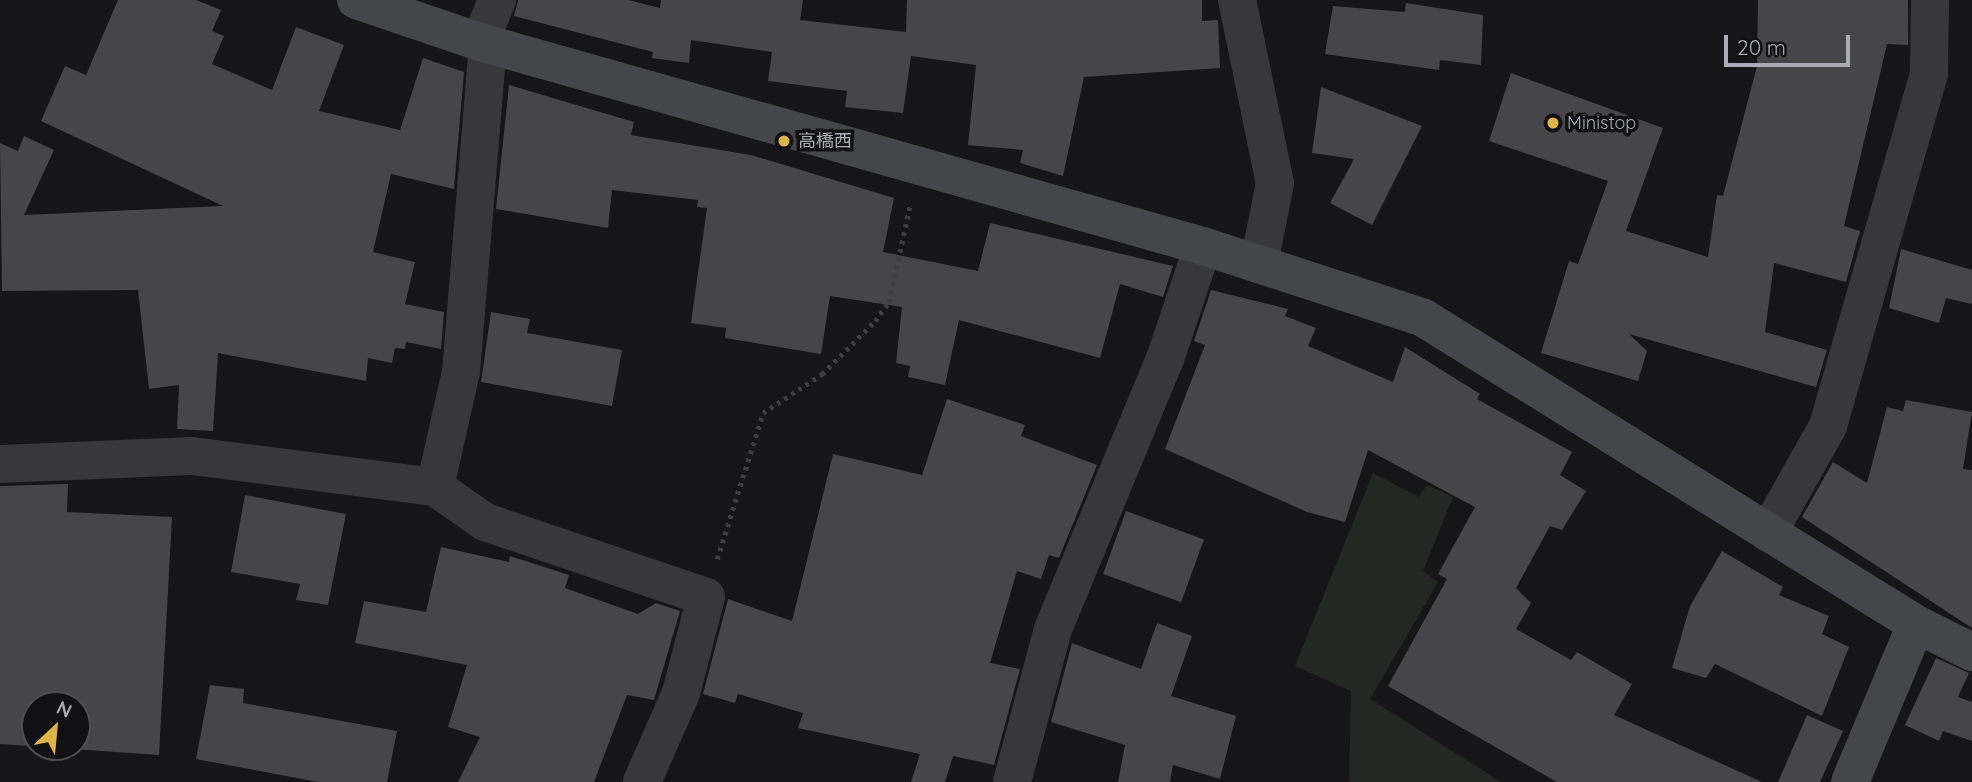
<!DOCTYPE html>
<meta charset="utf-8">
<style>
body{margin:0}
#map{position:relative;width:1972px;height:782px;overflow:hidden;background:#161517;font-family:Quicksand,"Noto Sans JP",sans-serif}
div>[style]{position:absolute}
.green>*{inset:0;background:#222923}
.building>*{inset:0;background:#45454a;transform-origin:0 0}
.path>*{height:4.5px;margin-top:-2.25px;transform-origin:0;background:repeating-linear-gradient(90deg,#3d3e42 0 3.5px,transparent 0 8.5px)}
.street>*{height:38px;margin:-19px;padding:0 19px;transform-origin:19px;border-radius:19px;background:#37373c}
.secondary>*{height:38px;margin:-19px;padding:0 19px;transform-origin:19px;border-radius:19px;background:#45464b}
.dots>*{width:19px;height:19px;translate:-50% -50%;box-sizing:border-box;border:4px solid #111012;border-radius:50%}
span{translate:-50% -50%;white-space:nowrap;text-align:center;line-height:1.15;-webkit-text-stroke:7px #111012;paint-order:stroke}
.poi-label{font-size:18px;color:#a9acb6}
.left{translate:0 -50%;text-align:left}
.north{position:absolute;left:21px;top:691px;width:70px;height:70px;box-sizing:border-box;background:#111012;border:2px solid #4e4e54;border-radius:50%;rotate:26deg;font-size:19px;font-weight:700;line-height:28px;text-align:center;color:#a9acb6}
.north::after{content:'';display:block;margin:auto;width:24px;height:32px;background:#dfb546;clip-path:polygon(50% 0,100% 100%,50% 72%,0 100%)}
.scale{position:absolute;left:1724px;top:35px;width:126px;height:32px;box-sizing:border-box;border:4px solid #a9acb6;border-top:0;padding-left:9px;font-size:21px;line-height:24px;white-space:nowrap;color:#a9acb6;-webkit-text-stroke:5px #111012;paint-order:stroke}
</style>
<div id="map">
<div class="green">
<div style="clip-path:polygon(1373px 473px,1419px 497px,1427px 485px,1453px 497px,1423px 571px,1438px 582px,1370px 699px,1501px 782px,1349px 782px,1351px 691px,1295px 666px)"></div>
</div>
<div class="building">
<div style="clip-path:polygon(118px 0,196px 0,221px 10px,212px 31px,224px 36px,212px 64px,272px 90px,296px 27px,344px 45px,319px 111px,400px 130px,423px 58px,464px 72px,454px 189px,391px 174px,373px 252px,415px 262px,405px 304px,444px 312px,441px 349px,406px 342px,405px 349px,395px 348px,392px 363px,368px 358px,366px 381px,218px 353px,213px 431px,177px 429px,179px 385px,149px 389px,138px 290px,2px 291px,0 143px,18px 151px,24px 136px,54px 150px,24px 215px,223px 206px,41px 121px,65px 66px,86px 75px)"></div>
<div style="clip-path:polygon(518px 0,628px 0,660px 8px,661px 0,803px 0,800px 20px,906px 32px,907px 0,1202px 0,1202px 21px,1218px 20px,1220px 68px,1084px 77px,1063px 176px,1020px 163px,1023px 150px,968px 145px,976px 65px,911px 56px,903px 113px,845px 107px,847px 91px,768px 81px,772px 52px,691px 40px,689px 63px,652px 58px,653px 52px,514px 16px)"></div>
<div style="clip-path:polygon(1758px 0,1908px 0,1908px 45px,1887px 44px,1844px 226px,1860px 231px,1846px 282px,1774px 263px,1765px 332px,1827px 350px,1816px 387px,1629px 334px,1647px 351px,1638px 381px,1541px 353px,1569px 261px,1578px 264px,1608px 181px,1489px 141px,1511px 73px,1663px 128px,1626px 231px,1708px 257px,1717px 195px,1723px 196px,1757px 66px)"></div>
<div style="clip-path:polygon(1406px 3px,1483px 15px,1481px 65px,1440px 60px,1439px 70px,1325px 54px,1333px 6px,1405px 12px)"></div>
<div style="clip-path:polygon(509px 85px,634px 122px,631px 135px,751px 155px,894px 198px,883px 252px,978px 271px,990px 223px,1173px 266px,1163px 297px,1120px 284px,1100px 358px,959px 320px,945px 385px,908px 377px,910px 366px,896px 363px,902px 307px,830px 296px,821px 354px,725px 338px,726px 328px,691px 323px,707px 208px,697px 207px,698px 200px,612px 190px,608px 228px,496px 209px)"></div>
<div style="clip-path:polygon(1321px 87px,1422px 126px,1372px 225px,1330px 203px,1354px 159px,1312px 153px)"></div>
<div style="clip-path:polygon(1901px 249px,1972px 270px,1972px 304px,1946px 298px,1939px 323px,1889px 308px)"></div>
<div style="clip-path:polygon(1211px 290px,1288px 309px,1285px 316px,1316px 328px,1308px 346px,1393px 382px,1405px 347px,1480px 394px,1477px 399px,1572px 452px,1560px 475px,1586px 491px,1562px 530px,1550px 526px,1516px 588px,1531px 603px,1516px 629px,1571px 660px,1577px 652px,1632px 684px,1614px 715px,1762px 782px,1557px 782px,1388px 686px,1447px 579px,1438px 574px,1475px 507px,1368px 450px,1345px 522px,1307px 512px,1165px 449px,1205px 345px,1194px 341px)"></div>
<div style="clip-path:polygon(491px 312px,530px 319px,527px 333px,622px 350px,612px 406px,481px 382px)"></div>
<div style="clip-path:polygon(947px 399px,1025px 425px,1021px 436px,1097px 465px,1059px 558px,1049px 555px,1041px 579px,1017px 571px,990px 663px,1020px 669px,994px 765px,953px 756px,945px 782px,911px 782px,920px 754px,798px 728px,803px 713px,738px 694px,735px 703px,703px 694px,728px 599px,792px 621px,833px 454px,922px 475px)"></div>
<div style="clip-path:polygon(1906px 400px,1972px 412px,1963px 469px,1972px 470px,1972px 628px,1802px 517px,1833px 462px,1867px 483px,1887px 407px,1903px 411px)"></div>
<div style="clip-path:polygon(evenodd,68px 484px,67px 512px,172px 517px,159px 755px,0 744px,0 486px,68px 484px,35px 705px,77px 705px,77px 747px,35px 747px,35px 705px)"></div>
<div style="clip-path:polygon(245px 495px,346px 514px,328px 605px,296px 600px,300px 584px,231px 572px)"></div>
<div style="left:1126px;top:511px;width:83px;height:67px;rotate:20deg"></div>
<div style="clip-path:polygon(441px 547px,509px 562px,510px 556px,569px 575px,565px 588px,638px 614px,656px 603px,680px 611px,654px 700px,627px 695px,594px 782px,458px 782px,480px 737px,448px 727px,467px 665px,355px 643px,364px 601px,426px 612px)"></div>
<div style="clip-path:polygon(1722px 551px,1783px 587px,1779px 595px,1829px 616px,1822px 634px,1849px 647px,1822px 716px,1715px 664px,1706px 678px,1672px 668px,1690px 606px)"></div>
<div style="clip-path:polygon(1157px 623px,1192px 636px,1171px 696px,1236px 716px,1220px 779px,1173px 765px,1170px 782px,1118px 782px,1125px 745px,1051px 722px,1072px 643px,1141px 669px)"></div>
<div style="clip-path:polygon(1936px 658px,1969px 673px,1958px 697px,1972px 702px,1972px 741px,1943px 731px,1939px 741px,1905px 725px)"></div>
<div style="clip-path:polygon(210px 685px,244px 689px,243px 703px,397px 731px,387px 782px,318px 782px,196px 759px)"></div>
<div style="clip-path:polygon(1807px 715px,1843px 731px,1820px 782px,1778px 782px)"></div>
</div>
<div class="path">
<div style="left:717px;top:559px;width:153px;rotate:-72.5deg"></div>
<div style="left:763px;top:413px;width:71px;rotate:-33.5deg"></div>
<div style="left:822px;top:374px;width:75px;rotate:-45deg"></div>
<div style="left:875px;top:321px;width:24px;rotate:-54deg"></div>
<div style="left:889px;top:302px;width:99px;rotate:-77.8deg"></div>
</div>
<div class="street">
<div style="left:1237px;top:0;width:187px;rotate:78.3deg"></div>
<div style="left:1275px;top:183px;width:83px;rotate:101.2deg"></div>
<div style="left:480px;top:42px;width:45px;rotate:-68deg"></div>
<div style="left:0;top:464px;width:192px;rotate:-2.4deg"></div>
<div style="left:192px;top:456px;width:245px;rotate:7.3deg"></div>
<div style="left:435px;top:487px;width:61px;rotate:35deg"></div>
<div style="left:485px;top:522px;width:233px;rotate:18.7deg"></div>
<div style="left:706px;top:597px;width:99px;rotate:104.6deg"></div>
<div style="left:681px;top:693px;width:97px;rotate:113.7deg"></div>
<div style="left:435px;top:487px;width:118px;rotate:-77.3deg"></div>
<div style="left:461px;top:372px;width:329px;rotate:-85.3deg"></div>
<div style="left:1768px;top:533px;width:123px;rotate:-60.7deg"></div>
<div style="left:1828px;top:426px;width:367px;rotate:-74deg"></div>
<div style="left:1929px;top:73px;width:73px;rotate:-89.2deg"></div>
<div style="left:1012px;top:782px;width:158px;rotate:-75deg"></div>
<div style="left:1053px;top:629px;width:292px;rotate:-67.5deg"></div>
<div style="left:1165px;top:359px;width:119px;rotate:-71.4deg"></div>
</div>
<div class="secondary">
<div style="left:356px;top:0;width:131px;rotate:18.7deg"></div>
<div style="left:480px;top:42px;width:751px;rotate:15.76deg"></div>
<div style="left:1203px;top:246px;width:230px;rotate:18deg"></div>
<div style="left:1422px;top:317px;width:582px;rotate:31.86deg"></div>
<div style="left:1916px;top:624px;width:63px;rotate:26.6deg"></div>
<div style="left:1850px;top:782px;width:171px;rotate:-67.3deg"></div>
</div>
<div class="dots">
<div style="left:1553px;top:123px;background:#dfb546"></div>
<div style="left:784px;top:141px;background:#dfb546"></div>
</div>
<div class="poi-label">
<span class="left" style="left:1567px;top:123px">Ministop</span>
<span class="left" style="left:798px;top:141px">高橋西</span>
</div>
<div class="north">N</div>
<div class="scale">20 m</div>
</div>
